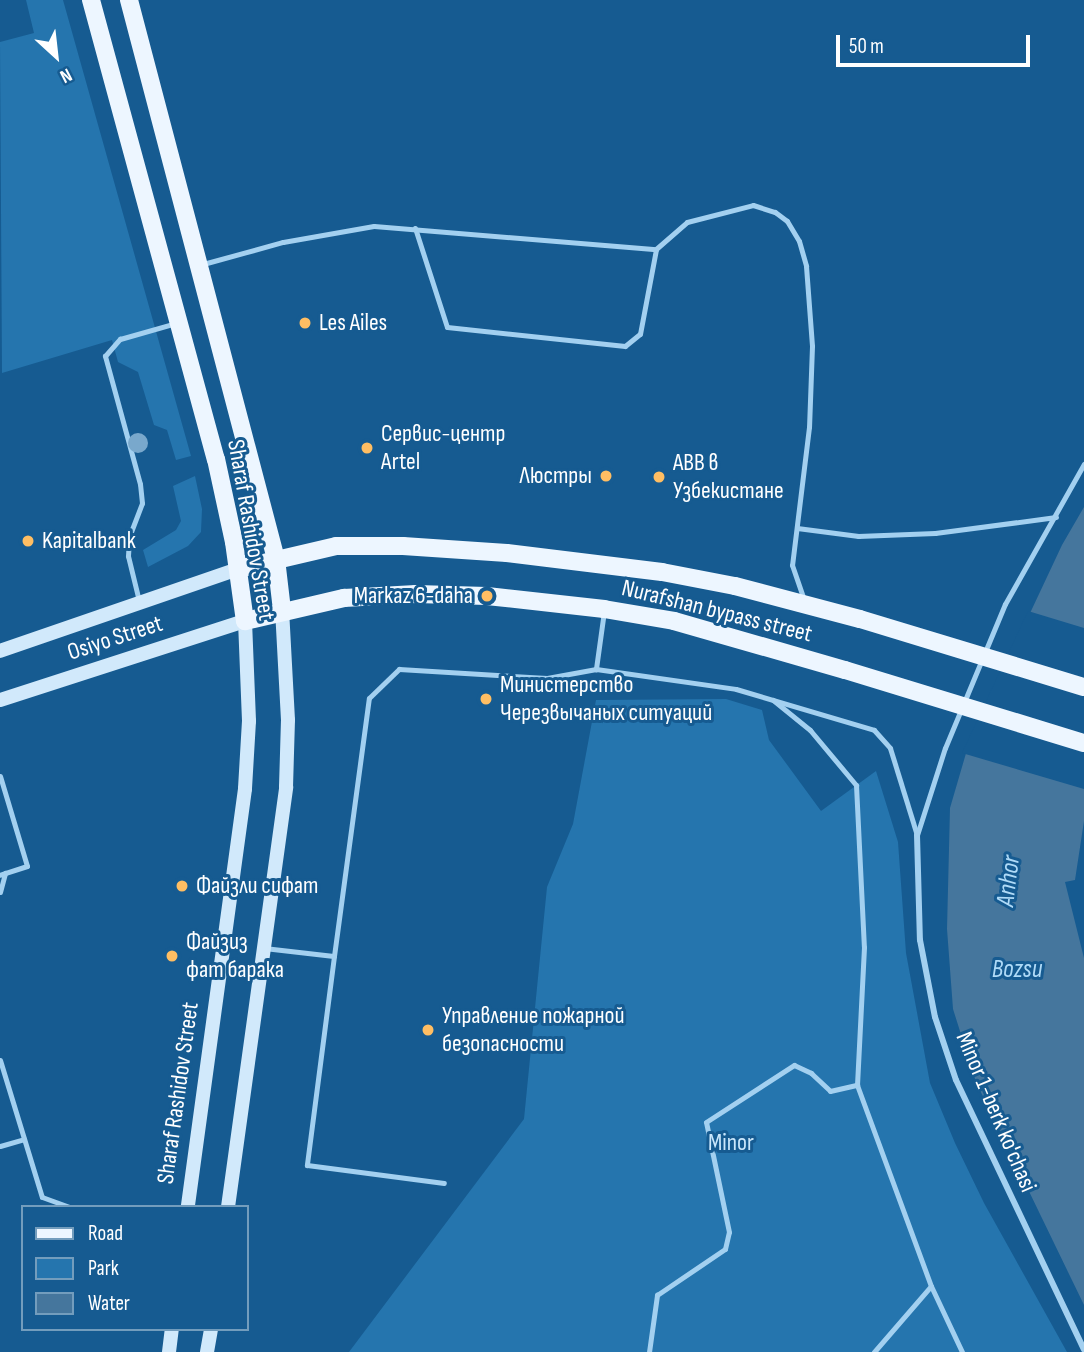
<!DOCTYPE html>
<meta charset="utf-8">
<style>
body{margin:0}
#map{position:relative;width:1084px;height:1352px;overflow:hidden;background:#165b91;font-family:"Sofia Sans Condensed",sans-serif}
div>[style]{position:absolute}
.green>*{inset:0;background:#2575ae}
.water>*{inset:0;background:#45769d}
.pier>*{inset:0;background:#165b91}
.service>*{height:5px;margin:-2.5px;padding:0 2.5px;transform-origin:2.5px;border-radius:2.5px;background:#a3d0f0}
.pedestrian>*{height:6px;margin:-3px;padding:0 3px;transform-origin:3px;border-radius:3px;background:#a3d0f0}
.secondary>*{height:14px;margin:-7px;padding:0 7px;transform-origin:7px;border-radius:7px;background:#d1e9fb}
.primary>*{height:18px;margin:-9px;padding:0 9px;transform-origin:9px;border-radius:9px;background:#edf6ff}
.primary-bridge>*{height:18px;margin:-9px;padding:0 9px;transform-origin:9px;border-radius:9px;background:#edf6ff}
.trees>*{width:20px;height:20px;margin:-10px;border-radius:50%;background:#79a8cc}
.dots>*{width:19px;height:19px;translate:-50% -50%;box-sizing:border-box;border:4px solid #165b91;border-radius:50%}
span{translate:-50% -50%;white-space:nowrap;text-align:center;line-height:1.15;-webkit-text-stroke:6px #165b91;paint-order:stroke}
.poi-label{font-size:24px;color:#fff}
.left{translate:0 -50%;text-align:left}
.right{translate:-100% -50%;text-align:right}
.street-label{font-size:24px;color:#fff}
.park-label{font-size:24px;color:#cae7fc}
.water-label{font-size:26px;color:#afdaf7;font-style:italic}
.legend{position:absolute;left:21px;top:1205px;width:228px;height:126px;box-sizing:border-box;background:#165b91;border:2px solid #739dbd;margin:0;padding:9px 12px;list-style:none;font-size:21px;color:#fff}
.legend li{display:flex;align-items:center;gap:14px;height:35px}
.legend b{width:35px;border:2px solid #739dbd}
.north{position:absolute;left:21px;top:21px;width:70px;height:70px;-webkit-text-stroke:5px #165b91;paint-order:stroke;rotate:153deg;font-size:19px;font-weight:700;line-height:28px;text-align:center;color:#fff}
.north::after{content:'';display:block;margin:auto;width:24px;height:32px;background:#fff;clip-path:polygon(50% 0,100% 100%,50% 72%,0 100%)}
.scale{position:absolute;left:836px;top:35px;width:194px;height:32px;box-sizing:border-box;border:4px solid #fff;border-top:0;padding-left:9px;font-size:21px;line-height:24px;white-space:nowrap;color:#fff;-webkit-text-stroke:5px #165b91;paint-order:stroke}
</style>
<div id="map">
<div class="green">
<div style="clip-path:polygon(26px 0,63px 0,191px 456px,176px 460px,167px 430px,154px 425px,138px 372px,118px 362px,112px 340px,2px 373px,0 42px,34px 33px)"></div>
<div style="clip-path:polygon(195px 476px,202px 509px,201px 532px,188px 546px,148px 567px,143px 550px,176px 530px,181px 521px,173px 486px)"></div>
<div style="clip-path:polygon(726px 699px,762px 710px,769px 740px,821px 811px,876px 771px,898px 842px,906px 953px,930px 1083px,955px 1143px,984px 1203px,1067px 1352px,349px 1352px,524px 1119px,547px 887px,573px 824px,596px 700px)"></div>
</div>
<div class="water">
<div style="clip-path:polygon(1084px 507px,1084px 821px,1075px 880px,1065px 882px,1084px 958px,1084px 1305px,976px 1082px,953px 1009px,947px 929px,950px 808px,969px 743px,1062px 545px)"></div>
</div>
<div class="pier">
<div style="clip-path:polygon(1028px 611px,1084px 628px,1084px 789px,962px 753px)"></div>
</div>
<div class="service">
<div style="left:415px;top:228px;width:104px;rotate:72.1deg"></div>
<div style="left:447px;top:327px;width:179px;rotate:6.1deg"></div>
<div style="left:625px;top:346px;width:19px;rotate:-39deg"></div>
<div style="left:640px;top:334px;width:86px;rotate:-79.3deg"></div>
<div style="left:203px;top:264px;width:83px;rotate:-15.4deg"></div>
<div style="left:283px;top:242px;width:92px;rotate:-10deg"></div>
<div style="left:374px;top:226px;width:283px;rotate:4.7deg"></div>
<div style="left:656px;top:249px;width:41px;rotate:-41.1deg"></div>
<div style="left:687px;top:222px;width:68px;rotate:-14.4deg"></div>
<div style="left:753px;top:205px;width:23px;rotate:18deg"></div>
<div style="left:775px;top:212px;width:15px;rotate:37deg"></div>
<div style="left:787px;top:221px;width:23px;rotate:59deg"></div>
<div style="left:799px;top:241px;width:26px;rotate:74deg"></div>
<div style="left:806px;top:266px;width:80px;rotate:85.7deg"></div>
<div style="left:812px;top:346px;width:81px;rotate:92.1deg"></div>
<div style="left:809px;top:427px;width:139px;rotate:97deg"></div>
<div style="left:792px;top:565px;width:39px;rotate:71deg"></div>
<div style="left:797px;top:528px;width:62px;rotate:7.5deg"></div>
<div style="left:858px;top:536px;width:77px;rotate:-2.2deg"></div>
<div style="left:935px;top:533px;width:122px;rotate:-7.5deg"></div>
<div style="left:139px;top:601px;width:46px;rotate:-103.7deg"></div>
<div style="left:128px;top:556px;width:19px;rotate:-87deg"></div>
<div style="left:129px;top:537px;width:36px;rotate:-69deg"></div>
<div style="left:142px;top:503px;width:19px;rotate:-96deg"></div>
<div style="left:140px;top:484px;width:133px;rotate:-105.3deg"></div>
<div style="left:105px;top:356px;width:23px;rotate:-49deg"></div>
<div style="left:120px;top:339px;width:58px;rotate:-15.9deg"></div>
<div style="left:604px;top:611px;width:59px;rotate:97.9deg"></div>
<div style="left:596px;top:669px;width:141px;rotate:8.1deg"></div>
<div style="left:736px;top:689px;width:144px;rotate:16.5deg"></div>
<div style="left:874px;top:730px;width:24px;rotate:48deg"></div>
<div style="left:890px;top:748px;width:91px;rotate:72.8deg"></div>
<div style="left:773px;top:700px;width:48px;rotate:39deg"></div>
<div style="left:810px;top:730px;width:72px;rotate:50.1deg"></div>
<div style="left:856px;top:785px;width:162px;rotate:87.2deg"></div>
<div style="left:864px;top:947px;width:138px;rotate:92.9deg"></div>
<div style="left:857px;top:1085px;width:214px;rotate:69.8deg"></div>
<div style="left:931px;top:1286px;width:73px;rotate:64.8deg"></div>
<div style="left:0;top:776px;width:94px;rotate:73.3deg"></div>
<div style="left:27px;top:866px;width:28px;rotate:162deg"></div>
<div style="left:917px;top:835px;width:91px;rotate:-72.2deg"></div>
<div style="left:945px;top:748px;width:156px;rotate:-67.4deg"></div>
<div style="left:1005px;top:604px;width:161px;rotate:-60.6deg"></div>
<div style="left:0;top:892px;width:20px;rotate:-75deg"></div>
<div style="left:264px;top:948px;width:70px;rotate:6.5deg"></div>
<div style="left:334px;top:956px;width:211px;rotate:97.4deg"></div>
<div style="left:307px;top:1165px;width:138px;rotate:7.5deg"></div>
<div style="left:334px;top:956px;width:260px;rotate:-82.3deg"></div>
<div style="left:369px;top:698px;width:42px;rotate:-44deg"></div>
<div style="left:399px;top:669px;width:148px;rotate:3.5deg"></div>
<div style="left:547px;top:678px;width:50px;rotate:-10.4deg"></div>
<div style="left:0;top:1060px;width:143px;rotate:73deg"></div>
<div style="left:42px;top:1197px;width:30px;rotate:20deg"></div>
<div style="left:0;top:1146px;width:25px;rotate:-16deg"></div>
<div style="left:649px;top:1352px;width:58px;rotate:-82deg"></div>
<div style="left:657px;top:1295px;width:82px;rotate:-34.1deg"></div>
<div style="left:725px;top:1249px;width:17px;rotate:-77deg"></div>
<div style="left:729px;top:1232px;width:112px;rotate:-101.8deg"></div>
<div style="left:706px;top:1122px;width:105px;rotate:-32.9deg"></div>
<div style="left:794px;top:1065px;width:19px;rotate:25deg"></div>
<div style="left:811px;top:1073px;width:26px;rotate:43deg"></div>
<div style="left:830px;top:1091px;width:28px;rotate:-13deg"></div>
<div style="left:874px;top:1352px;width:87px;rotate:-49.2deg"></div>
</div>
<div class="pedestrian">
<div style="left:917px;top:835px;width:105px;rotate:88.4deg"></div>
<div style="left:920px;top:940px;width:78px;rotate:79deg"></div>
<div style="left:935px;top:1017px;width:66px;rotate:71.6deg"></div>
<div style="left:956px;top:1080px;width:298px;rotate:64.6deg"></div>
</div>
<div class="secondary">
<div style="left:0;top:651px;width:252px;rotate:-19deg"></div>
<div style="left:0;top:700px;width:257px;rotate:-17.9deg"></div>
<div style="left:245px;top:621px;width:100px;rotate:87.7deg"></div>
<div style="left:249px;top:721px;width:68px;rotate:93.4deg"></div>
<div style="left:245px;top:789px;width:422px;rotate:97.8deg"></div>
<div style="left:228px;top:1207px;width:424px;rotate:-82.1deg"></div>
<div style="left:286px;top:787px;width:67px;rotate:-88.3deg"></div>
<div style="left:288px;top:720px;width:110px;rotate:-93.1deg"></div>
<div style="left:169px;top:1352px;width:23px;rotate:-83deg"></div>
<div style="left:207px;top:1352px;width:23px;rotate:-80deg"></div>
</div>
<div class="primary">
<div style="left:91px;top:0;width:476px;rotate:74.8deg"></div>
<div style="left:216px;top:459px;width:85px;rotate:77.8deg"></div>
<div style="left:234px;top:542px;width:80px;rotate:82.1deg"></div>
<div style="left:245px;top:621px;width:102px;rotate:-13.1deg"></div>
<div style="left:344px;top:598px;width:72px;rotate:-3.2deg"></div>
<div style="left:416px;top:594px;width:71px;rotate:1.6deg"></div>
<div style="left:487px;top:596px;width:118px;rotate:6.3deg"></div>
<div style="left:604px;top:609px;width:71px;rotate:9.7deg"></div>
<div style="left:674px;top:621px;width:178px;rotate:16deg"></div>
<div style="left:129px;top:0;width:578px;rotate:75.27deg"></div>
<div style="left:276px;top:559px;width:51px;rotate:83.3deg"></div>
<div style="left:238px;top:569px;width:101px;rotate:-13.2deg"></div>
<div style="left:336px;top:546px;width:67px"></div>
<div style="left:403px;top:546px;width:104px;rotate:3.9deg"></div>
<div style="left:507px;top:553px;width:156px;rotate:7deg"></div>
<div style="left:662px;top:572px;width:74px;rotate:10.9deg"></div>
<div style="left:735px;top:586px;width:129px;rotate:14.8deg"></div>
</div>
<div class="primary-bridge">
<div style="left:860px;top:619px;width:234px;rotate:16.9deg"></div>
<div style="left:845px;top:670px;width:250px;rotate:17deg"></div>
</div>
<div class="trees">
<div style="left:138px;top:443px"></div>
</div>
<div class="dots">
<div style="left:305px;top:323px;background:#ffbe63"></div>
<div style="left:367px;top:448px;background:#ffbe63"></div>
<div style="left:606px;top:476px;background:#ffbe63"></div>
<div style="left:659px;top:477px;background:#ffbe63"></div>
<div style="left:28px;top:541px;background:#ffbe63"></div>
<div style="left:487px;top:596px;background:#ffbe63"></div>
<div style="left:486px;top:699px;background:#ffbe63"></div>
<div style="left:182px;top:886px;background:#ffbe63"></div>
<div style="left:172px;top:956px;background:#ffbe63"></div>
<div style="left:428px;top:1030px;background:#ffbe63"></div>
</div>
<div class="poi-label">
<span class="left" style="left:319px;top:323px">Les Ailes</span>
<span class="left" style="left:381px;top:448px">Сервис-центр<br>Artel</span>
<span class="left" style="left:673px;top:477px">ABB в<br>Узбекистане</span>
<span class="right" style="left:592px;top:476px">Люстры</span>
<span class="left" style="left:42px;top:541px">Kapitalbank</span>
<span class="right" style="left:473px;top:596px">Markaz 6-daha</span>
<span class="left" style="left:500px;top:699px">Министерство<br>Черезвычаных ситуаций</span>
<span class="left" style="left:196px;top:886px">Файзли сифат</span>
<span class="left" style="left:186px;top:956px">Файзиз<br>фат барака</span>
<span class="left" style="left:442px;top:1030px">Управление пожарной<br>безопасности</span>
</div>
<div class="street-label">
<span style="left:251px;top:530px;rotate:80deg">Sharaf Rashidov Street</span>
<span style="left:717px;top:611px;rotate:14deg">Nurafshan bypass street</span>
<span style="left:115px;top:638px;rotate:-18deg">Osiyo Street</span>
<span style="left:178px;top:1093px;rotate:-82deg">Sharaf Rashidov Street</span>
<span style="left:996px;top:1112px;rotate:67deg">Minor 1-berk ko'chasi</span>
</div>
<div class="park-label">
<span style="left:731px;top:1143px">Minor</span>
</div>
<div class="water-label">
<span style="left:1009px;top:881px;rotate:-83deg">Anhor</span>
<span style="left:1017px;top:970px">Bozsu</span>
</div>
<ul class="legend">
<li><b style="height:9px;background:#edf6ff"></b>Road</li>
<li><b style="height:19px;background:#2575ae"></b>Park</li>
<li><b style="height:19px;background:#45769d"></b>Water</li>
</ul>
<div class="north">N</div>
<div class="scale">50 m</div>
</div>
